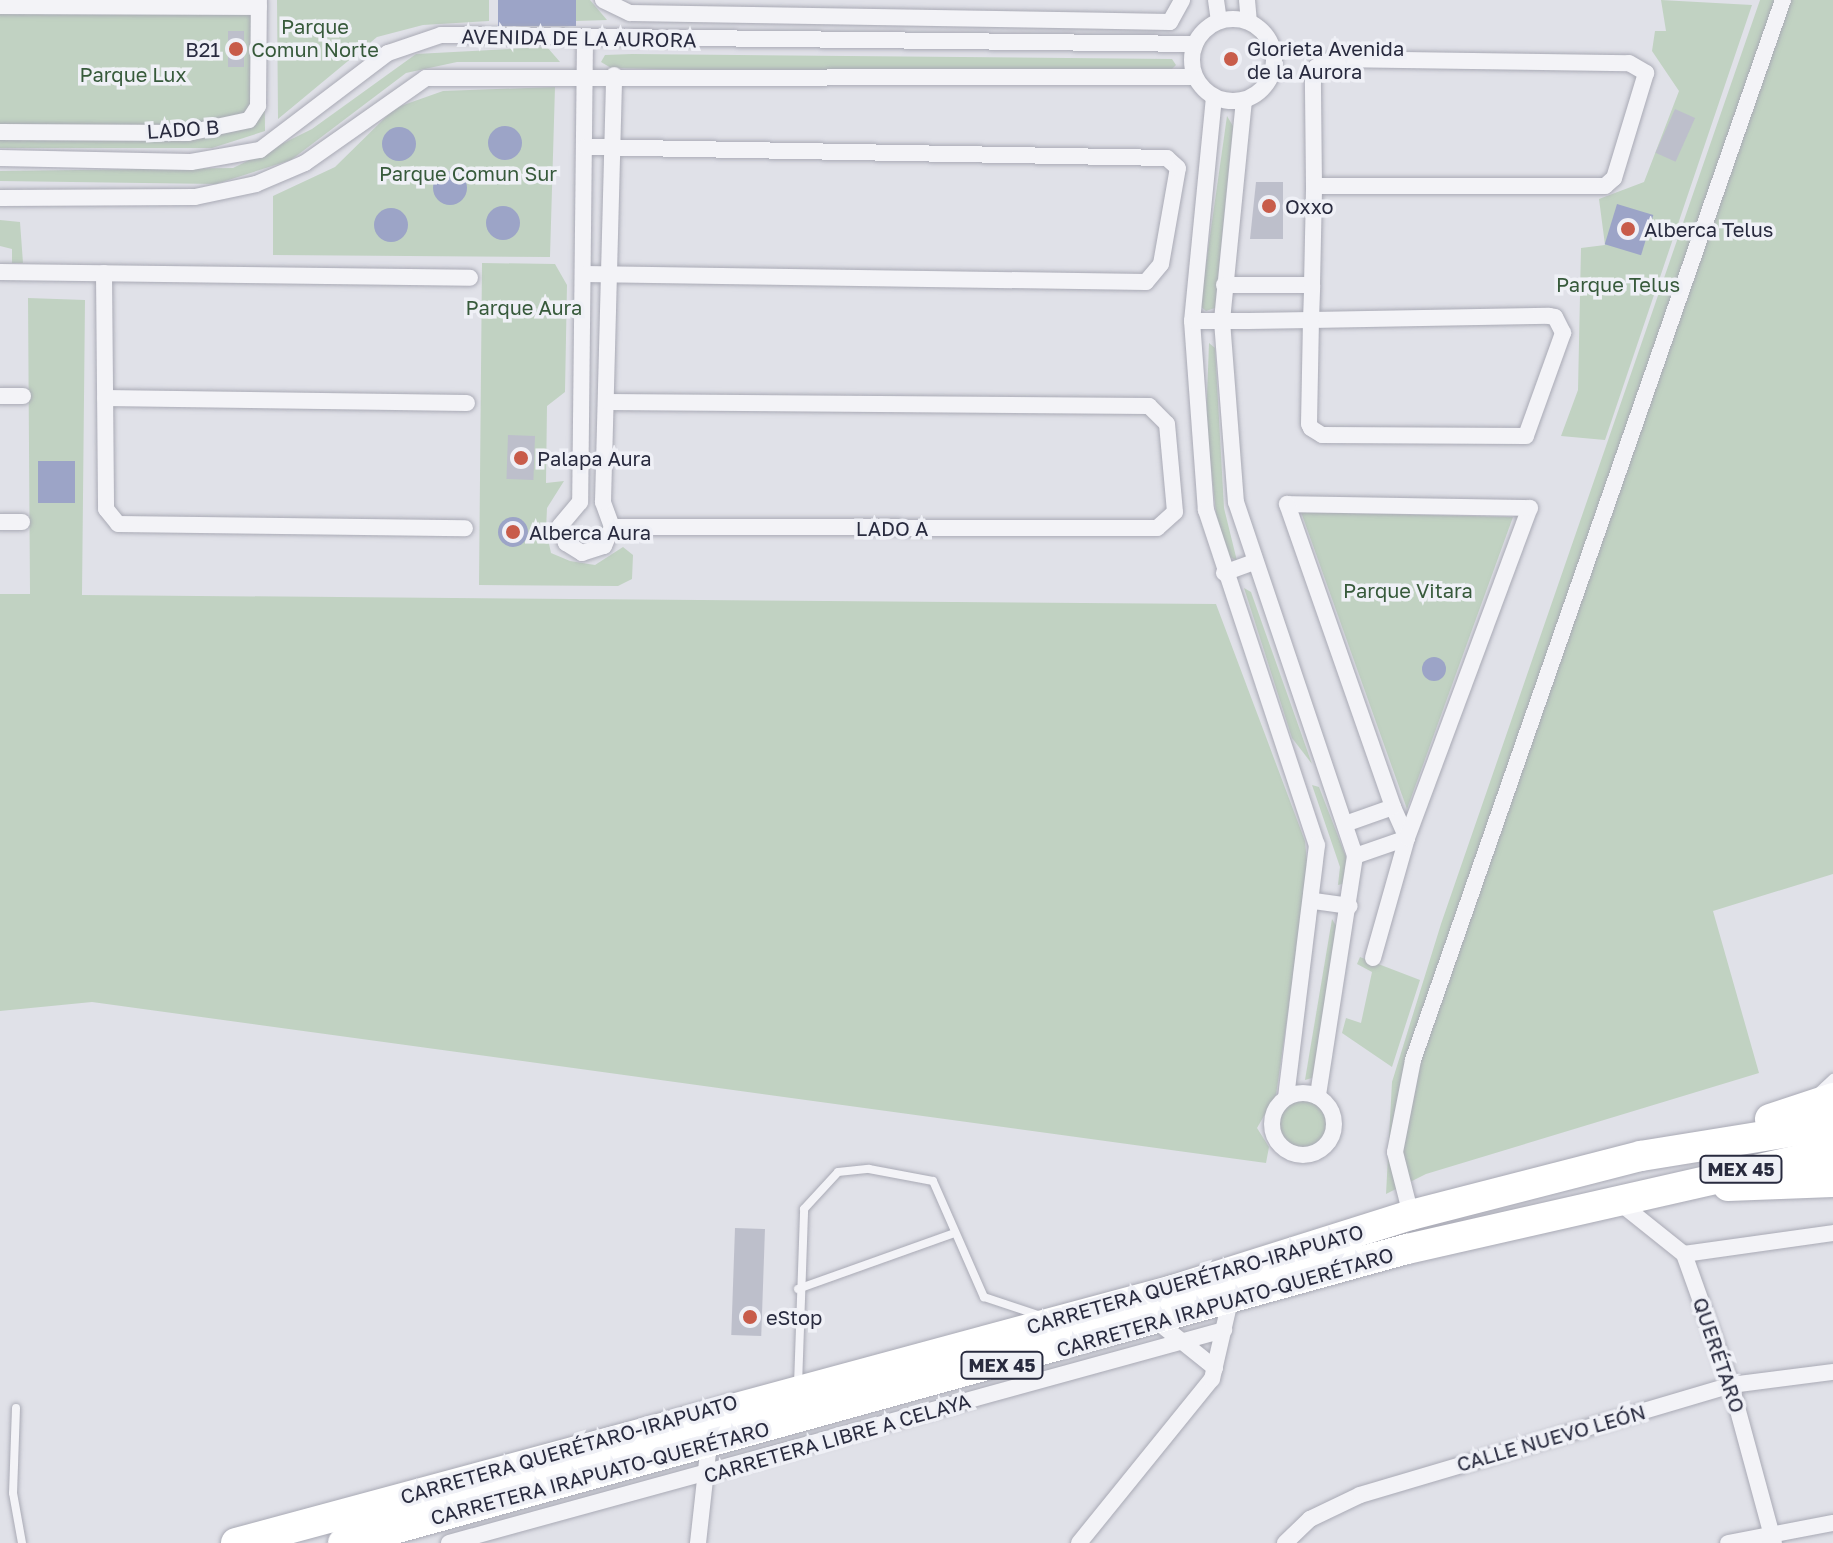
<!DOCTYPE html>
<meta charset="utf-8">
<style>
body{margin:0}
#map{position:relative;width:1833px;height:1543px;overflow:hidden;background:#e0e1e8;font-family:"Golos Text",sans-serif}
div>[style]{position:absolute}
.green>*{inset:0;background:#c1d2c2}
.round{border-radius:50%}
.water>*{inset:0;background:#9ca4c7;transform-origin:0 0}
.building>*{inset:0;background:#bdbfcb;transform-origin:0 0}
.roads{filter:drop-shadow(0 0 2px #a9aab5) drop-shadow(0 0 2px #a9aab5)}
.lane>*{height:8px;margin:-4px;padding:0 4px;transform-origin:4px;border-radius:4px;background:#f3f3f7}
.street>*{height:16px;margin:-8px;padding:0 8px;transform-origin:8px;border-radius:8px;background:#f3f3f7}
.street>.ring{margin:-8px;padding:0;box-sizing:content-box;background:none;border:16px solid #f3f3f7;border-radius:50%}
.highway>*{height:30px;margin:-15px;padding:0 15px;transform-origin:15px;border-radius:15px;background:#fff}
.dots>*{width:22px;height:22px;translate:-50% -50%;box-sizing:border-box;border:4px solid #eff0f6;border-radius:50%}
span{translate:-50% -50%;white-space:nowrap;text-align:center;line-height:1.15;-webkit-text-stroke:7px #eff0f6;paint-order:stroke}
.shield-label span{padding:2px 6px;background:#eff0f6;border:2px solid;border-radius:6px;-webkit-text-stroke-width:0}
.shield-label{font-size:18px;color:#292b3f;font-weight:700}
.park-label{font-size:20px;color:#375a3b}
.street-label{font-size:20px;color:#292b3f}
.poi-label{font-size:20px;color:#292b3f}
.left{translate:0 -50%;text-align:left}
.right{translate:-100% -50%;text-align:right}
</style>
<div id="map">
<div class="green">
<div style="clip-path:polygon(0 0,264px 0,265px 131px,212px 148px,0 148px)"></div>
<div style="clip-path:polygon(277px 0,489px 0,489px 21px,423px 25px,377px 37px,278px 119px)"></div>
<div style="clip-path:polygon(576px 0,590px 0,607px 20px,576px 21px)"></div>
<div style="clip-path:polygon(1661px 0,1752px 5px,1605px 440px,1561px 436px,1578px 390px,1581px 248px,1605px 245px,1599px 199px,1644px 182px,1679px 91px,1652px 51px,1655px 31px,1666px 31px)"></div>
<div style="clip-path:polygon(1760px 0,1833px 0,1833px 874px,1713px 911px,1759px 1073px,1426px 1174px,1386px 1194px,1392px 1082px,1441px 924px)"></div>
<div style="clip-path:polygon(547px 47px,560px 62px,457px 62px,406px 73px,291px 160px,216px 184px,0 181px,0 171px,233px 168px,312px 129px,416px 54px)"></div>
<div style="clip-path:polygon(632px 54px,1172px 59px,1176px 65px,1170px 71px,745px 71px,611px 68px,601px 62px,605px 55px)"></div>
<div style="clip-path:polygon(555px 87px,550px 257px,273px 255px,273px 196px,335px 167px,395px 108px,443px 91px)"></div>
<div style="clip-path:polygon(1227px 116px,1233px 126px,1215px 308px,1206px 311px,1200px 306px)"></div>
<div style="clip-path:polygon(0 220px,20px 222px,23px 263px,12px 263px,12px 249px,0 246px)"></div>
<div style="clip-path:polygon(482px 263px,555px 264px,567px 285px,565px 392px,547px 406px,546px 483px,564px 481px,547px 508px,546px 530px,551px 553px,570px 561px,595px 565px,623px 547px,633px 555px,632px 579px,618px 586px,479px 585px)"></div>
<div style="clip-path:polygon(28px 298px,85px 300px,82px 595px,1216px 604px,1305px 841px,1308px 874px,1276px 1095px,1257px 1128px,1269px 1147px,1266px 1163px,92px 1002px,0 1011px,0 594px,30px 594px)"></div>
<div style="clip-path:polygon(1209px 343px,1215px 348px,1224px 508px,1237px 561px,1225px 554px,1217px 522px,1206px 421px)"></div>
<div style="clip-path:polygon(1301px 512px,1513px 517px,1407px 809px)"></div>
<div style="clip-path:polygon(1244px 588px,1251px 592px,1312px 764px,1292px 738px)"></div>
<div style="clip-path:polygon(1312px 785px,1319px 787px,1348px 862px,1346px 883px,1338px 885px,1340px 867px)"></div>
<div style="clip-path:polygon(1332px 919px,1338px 929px,1312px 1078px,1305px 1080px)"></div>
<div style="clip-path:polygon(1360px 957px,1420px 980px,1392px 1067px,1342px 1033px,1346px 1018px,1361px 1023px,1372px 972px,1357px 964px)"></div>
<div class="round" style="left:1278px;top:1100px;width:48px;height:48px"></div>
</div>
<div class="water">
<div style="left:498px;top:0;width:78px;height:26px"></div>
<div class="round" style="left:488px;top:126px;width:34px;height:34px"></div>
<div class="round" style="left:382px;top:127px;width:34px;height:34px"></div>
<div class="round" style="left:433px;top:171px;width:34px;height:34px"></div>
<div style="left:1617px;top:204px;width:38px;height:42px;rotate:17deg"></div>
<div class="round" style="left:486px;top:206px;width:34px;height:34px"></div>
<div class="round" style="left:374px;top:208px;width:34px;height:34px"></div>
<div style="left:38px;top:461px;width:37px;height:42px"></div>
<div class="round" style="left:498px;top:517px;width:30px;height:30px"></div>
<div class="round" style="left:1422px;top:657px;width:24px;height:24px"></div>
</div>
<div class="building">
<div style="left:228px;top:31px;width:16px;height:36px"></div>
<div style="left:1675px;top:109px;width:22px;height:48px;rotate:24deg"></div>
<div style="clip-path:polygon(1256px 182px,1283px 182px,1283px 239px,1250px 239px)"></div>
<div style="left:508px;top:435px;width:27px;height:44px;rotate:2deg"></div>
<div style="left:735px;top:1228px;width:30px;height:107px;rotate:2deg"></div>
</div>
<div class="roads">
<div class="lane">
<div style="left:1819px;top:1091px;width:19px;rotate:-43deg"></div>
<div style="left:798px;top:1289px;width:166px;rotate:-19.7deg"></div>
<div style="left:798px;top:1385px;width:176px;rotate:-88deg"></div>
<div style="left:804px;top:1209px;width:50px;rotate:-47.4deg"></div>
<div style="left:838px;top:1172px;width:31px;rotate:-6deg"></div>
<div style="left:869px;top:1169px;width:65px;rotate:10.6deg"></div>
<div style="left:933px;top:1181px;width:127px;rotate:66.3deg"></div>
<div style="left:984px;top:1297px;width:57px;rotate:18.4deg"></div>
<div style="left:16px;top:1408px;width:85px;rotate:92deg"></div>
<div style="left:13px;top:1493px;width:51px;rotate:79.8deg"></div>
</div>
<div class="street">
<div style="left:603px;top:0;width:30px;rotate:26deg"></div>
<div style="left:630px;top:13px;width:540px;rotate:0.95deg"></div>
<div style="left:1170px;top:22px;width:25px;rotate:-61deg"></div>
<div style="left:1216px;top:0;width:21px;rotate:82deg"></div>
<div style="left:1247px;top:0;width:21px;rotate:85deg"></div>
<div style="left:0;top:6px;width:259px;rotate:0.2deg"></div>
<div class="ring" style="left:1192px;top:19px;width:66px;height:66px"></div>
<div style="left:585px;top:39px;width:463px;rotate:90.6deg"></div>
<div style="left:580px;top:502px;width:31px;rotate:130deg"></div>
<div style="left:560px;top:526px;width:18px;rotate:71deg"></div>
<div style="left:566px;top:543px;width:19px;rotate:32deg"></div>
<div style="left:582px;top:553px;width:23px;rotate:-18deg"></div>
<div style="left:604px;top:546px;width:21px;rotate:-67deg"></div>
<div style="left:612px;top:527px;width:27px;rotate:-110deg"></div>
<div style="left:603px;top:502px;width:427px;rotate:-88.5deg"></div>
<div style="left:1214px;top:97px;width:225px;rotate:95.6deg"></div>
<div style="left:1192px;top:321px;width:190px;rotate:85.8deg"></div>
<div style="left:1206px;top:510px;width:353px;rotate:71.7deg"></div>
<div style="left:1317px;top:845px;width:254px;rotate:97deg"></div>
<div style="left:1244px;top:100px;width:222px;rotate:95.7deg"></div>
<div style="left:1222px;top:321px;width:182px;rotate:85.6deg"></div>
<div style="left:1236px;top:502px;width:373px;rotate:71.4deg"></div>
<div style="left:1355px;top:856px;width:243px;rotate:98.8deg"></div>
<div style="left:0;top:132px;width:188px;rotate:0.3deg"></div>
<div style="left:188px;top:133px;width:62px;rotate:-12deg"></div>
<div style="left:249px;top:120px;width:17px;rotate:-57deg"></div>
<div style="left:258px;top:106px;width:106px;rotate:-89.5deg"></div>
<div style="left:0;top:158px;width:191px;rotate:1.2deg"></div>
<div style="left:191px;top:162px;width:70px;rotate:-9.9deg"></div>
<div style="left:260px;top:150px;width:161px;rotate:-37.2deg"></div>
<div style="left:388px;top:53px;width:56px;rotate:-18.8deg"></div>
<div style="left:441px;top:35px;width:754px;rotate:0.68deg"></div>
<div style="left:0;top:198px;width:195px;rotate:-0.3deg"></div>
<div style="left:195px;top:197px;width:62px;rotate:-12deg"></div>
<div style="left:256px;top:184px;width:53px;rotate:-23.2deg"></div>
<div style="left:305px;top:163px;width:148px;rotate:-35.1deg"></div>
<div style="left:426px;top:78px;width:769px;rotate:-0.07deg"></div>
<div style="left:0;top:272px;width:470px;rotate:0.7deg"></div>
<div style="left:104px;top:273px;width:236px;rotate:89.5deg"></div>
<div style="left:106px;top:509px;width:19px;rotate:51deg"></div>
<div style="left:118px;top:524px;width:347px;rotate:0.7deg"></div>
<div style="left:584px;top:274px;width:562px;rotate:0.82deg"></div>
<div style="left:1146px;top:282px;width:23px;rotate:-50deg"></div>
<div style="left:1161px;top:264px;width:97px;rotate:-80deg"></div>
<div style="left:1178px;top:168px;width:15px;rotate:-138deg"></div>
<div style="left:1167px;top:158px;width:582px;rotate:-178.92deg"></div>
<div style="left:1224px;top:285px;width:88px"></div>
<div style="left:1192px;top:321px;width:56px"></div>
<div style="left:1248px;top:321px;width:63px;rotate:-0.9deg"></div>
<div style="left:1311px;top:320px;width:238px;rotate:-1deg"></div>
<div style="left:1549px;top:316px;width:6px;rotate:9deg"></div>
<div style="left:1555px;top:317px;width:18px;rotate:63deg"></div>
<div style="left:1563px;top:333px;width:109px;rotate:109.8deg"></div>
<div style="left:1526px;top:436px;width:204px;rotate:-179.7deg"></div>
<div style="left:1322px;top:435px;width:13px;rotate:-148deg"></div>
<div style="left:1311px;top:428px;width:4px;rotate:-117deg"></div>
<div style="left:1309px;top:424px;width:104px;rotate:-88.9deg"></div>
<div style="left:1311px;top:320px;width:35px;rotate:-88deg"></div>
<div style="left:1312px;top:285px;width:99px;rotate:-88.8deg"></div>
<div style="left:1314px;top:186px;width:104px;rotate:-90.6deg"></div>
<div style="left:1313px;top:82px;width:15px;rotate:-79deg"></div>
<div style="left:1316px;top:67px;width:19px;rotate:-25deg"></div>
<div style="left:1333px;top:59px;width:296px;rotate:0.8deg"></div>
<div style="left:1629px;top:63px;width:20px;rotate:30deg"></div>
<div style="left:1646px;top:73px;width:110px;rotate:106.9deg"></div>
<div style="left:1614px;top:178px;width:12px;rotate:138deg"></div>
<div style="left:1605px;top:186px;width:291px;rotate:180deg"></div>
<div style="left:0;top:396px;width:23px"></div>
<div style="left:105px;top:398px;width:362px;rotate:0.8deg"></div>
<div style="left:607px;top:402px;width:542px;rotate:0.42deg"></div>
<div style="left:1149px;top:406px;width:25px;rotate:45deg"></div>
<div style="left:1167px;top:424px;width:88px;rotate:84.8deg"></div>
<div style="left:1175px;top:512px;width:24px;rotate:138deg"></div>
<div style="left:1157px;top:528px;width:545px;rotate:-179.89deg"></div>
<div style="left:0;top:522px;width:22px"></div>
<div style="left:1224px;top:573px;width:32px;rotate:-20deg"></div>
<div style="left:1345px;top:824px;width:51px;rotate:-19.5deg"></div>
<div style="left:1393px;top:807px;width:34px;rotate:66deg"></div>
<div style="left:1407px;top:838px;width:55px;rotate:160.9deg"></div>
<div style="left:1314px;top:901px;width:36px;rotate:8deg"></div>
<div style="left:1373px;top:958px;width:125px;rotate:-74.2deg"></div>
<div style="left:1407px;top:838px;width:352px;rotate:-69.6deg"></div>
<div style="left:1530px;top:508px;width:243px;rotate:-179.1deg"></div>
<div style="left:1287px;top:504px;width:321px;rotate:70.7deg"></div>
<div class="ring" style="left:1272px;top:1093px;width:46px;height:46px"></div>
<div style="left:1615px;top:1199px;width:88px;rotate:38.6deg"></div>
<div style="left:1684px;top:1254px;width:139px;rotate:70.3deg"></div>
<div style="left:1731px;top:1385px;width:164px;rotate:74.8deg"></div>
<div style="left:1411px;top:1215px;width:65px;rotate:-104.3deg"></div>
<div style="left:1395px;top:1152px;width:94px;rotate:-78.9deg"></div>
<div style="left:1413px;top:1060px;width:1123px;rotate:-70.76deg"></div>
<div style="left:1684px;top:1254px;width:150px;rotate:-8deg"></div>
<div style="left:1159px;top:1323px;width:72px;rotate:38.8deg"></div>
<div style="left:449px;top:1543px;width:804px;rotate:-15.37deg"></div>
<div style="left:698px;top:1543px;width:100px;rotate:-83.7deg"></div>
<div style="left:1079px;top:1543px;width:211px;rotate:-51deg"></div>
<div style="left:1212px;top:1379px;width:80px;rotate:-77deg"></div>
<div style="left:1285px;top:1543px;width:35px;rotate:-44deg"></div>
<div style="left:1310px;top:1519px;width:55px;rotate:-25.6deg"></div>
<div style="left:1360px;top:1495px;width:387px;rotate:-16.5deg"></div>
<div style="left:1731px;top:1385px;width:103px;rotate:-7.3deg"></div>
<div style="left:1728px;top:1543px;width:107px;rotate:-10.8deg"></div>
</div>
<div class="highway">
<div style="left:1770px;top:1119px;width:66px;rotate:-18.4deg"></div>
<div style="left:1728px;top:1186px;width:105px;rotate:-2.2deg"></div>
<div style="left:236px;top:1543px;width:971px;rotate:-15.11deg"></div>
<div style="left:1173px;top:1290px;width:250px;rotate:-17.5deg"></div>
<div style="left:1411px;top:1215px;width:237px;rotate:-14.4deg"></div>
<div style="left:1641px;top:1156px;width:194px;rotate:-9.2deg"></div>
<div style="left:343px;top:1543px;width:1104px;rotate:-15.45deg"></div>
<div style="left:1407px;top:1249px;width:437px;rotate:-12.8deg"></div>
</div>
</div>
<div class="dots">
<div style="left:236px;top:49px;background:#c85c4a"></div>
<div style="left:1231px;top:59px;background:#c85c4a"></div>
<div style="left:1269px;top:206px;background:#c85c4a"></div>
<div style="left:1628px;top:229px;background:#c85c4a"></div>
<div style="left:521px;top:458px;background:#c85c4a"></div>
<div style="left:513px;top:532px;background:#c85c4a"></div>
<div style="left:750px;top:1317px;background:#c85c4a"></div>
</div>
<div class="shield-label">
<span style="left:1741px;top:1169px">MEX 45</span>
<span style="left:1002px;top:1365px">MEX 45</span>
</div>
<div class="park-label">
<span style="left:315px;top:38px">Parque<br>Comun Norte</span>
<span style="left:133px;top:74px">Parque Lux</span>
<span style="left:468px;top:173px">Parque Comun Sur</span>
<span style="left:1618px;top:284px">Parque Telus</span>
<span style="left:524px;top:307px">Parque Aura</span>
<span style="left:1408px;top:590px">Parque Vitara</span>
</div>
<div class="street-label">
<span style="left:579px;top:38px;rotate:1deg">AVENIDA DE LA AURORA</span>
<span style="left:183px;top:129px;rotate:-4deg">LADO B</span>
<span style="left:892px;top:528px">LADO A</span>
<span style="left:1195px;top:1279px;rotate:-16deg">CARRETERA QUERÉTARO-IRAPUATO</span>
<span style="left:1225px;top:1302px;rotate:-16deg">CARRETERA IRAPUATO-QUERÉTARO</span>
<span style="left:1719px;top:1355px;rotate:71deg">QUERÉTARO</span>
<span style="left:837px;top:1438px;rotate:-16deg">CARRETERA LIBRE A CELAYA</span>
<span style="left:1551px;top:1438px;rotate:-16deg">CALLE NUEVO LEÓN</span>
<span style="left:569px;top:1449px;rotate:-16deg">CARRETERA QUERÉTARO-IRAPUATO</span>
<span style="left:600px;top:1473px;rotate:-15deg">CARRETERA IRAPUATO-QUERÉTARO</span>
</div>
<div class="poi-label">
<span class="left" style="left:1247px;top:60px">Glorieta Avenida<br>de la Aurora</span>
<span class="right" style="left:220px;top:49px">B21</span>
<span class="left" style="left:1285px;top:206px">Oxxo</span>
<span class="left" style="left:1644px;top:229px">Alberca Telus</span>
<span class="left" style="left:537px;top:458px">Palapa Aura</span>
<span class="left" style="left:529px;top:532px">Alberca Aura</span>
<span class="left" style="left:766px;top:1317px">eStop</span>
</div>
</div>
